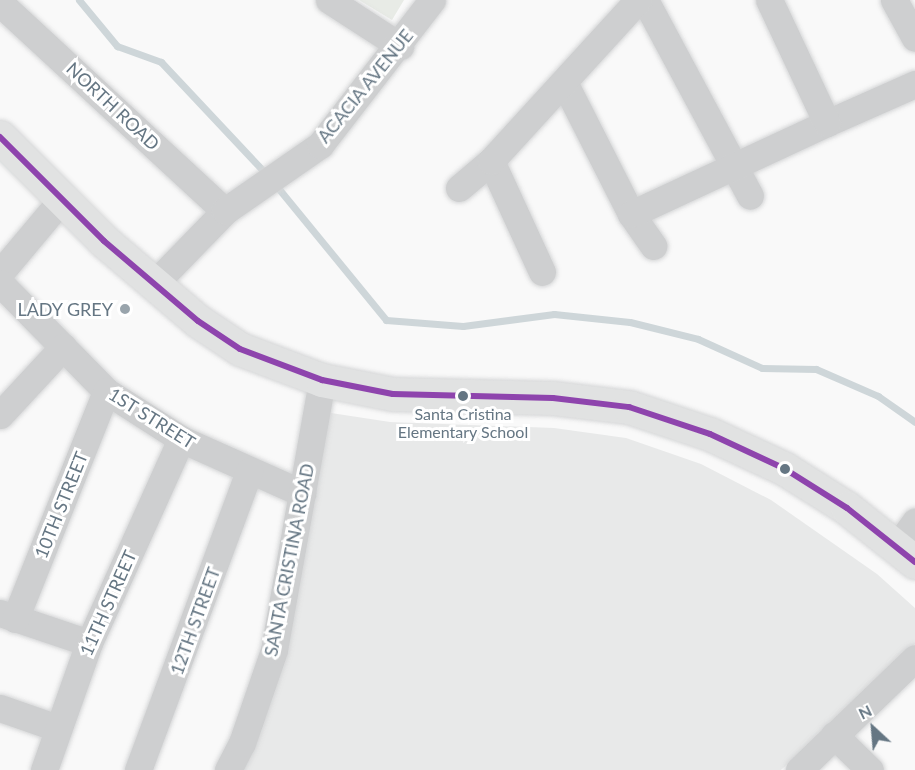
<!DOCTYPE html>
<style>
body{margin:0}
#map{position:relative;width:915px;height:770px;overflow:hidden;background:#f9f9f9;font-family:Lato,sans-serif}
div>[style]{position:absolute}
.built>*{inset:0;background:#e8e9e9}
.green>*{inset:0;background:#e8ebe6}
.stream>*{height:7px;margin:-3.5px;padding:0 3.5px;transform-origin:3.5px;border-radius:3.5px;background:#ced6d9}
.roads{filter:drop-shadow(0 0 2px #d5d6d7) drop-shadow(0 0 2px #d5d6d7)}
.street>*{height:27px;margin:-13.5px;padding:0 13.5px;transform-origin:13.5px;border-radius:13.5px;background:#cecfd0}
.secondary>*{height:33px;margin:-16.5px;padding:0 16.5px;transform-origin:16.5px;border-radius:16.5px;background:#e1e2e2}
.bus-1>*{height:6px;margin:-3px;padding:0 3px;transform-origin:3px;border-radius:3px;background:#8e44ad}
.dots>*{width:16px;height:16px;translate:-50% -50%;box-sizing:border-box;border:3px solid #fff;border-radius:50%}
span{translate:-50% -50%;white-space:nowrap;text-align:center;line-height:1.15;-webkit-text-stroke:6px #fff;paint-order:stroke}
.bus-label{font-size:16px;color:#657683}
.street-label{font-size:18px;color:#657683}
.poi-label{font-size:18px;color:#657683}
.right{translate:-100% -50%;text-align:right}
.north{position:absolute;left:843px;top:698px;width:60px;height:60px;-webkit-text-stroke:4px #fff;paint-order:stroke;rotate:334deg;font-size:16px;font-weight:700;line-height:24px;text-align:center;color:#657683}
.north::after{content:'';display:block;margin:auto;width:21px;height:27px;background:#657683;clip-path:polygon(50% 0,100% 100%,50% 72%,0 100%)}
</style>
<div id="map">
<div class="built">
<div style="clip-path:polygon(318px 411px,390px 422px,554px 428px,626px 438px,701px 464px,771px 500px,877px 574px,915px 608px,915px 644px,781px 770px,236px 770px)"></div>
</div>
<div class="green">
<div style="clip-path:polygon(359px 0,404px 0,392px 20px)"></div>
</div>
<div class="stream">
<div style="left:79px;top:0;width:60px;rotate:50.4deg"></div>
<div style="left:117px;top:46px;width:47px;rotate:20deg"></div>
<div style="left:161px;top:62px;width:155px;rotate:46.8deg"></div>
<div style="left:274px;top:183px;width:177px;rotate:50.7deg"></div>
<div style="left:386px;top:320px;width:77px;rotate:4.5deg"></div>
<div style="left:463px;top:326px;width:92px;rotate:-7.5deg"></div>
<div style="left:554px;top:314px;width:76px;rotate:6deg"></div>
<div style="left:630px;top:322px;width:70px;rotate:14deg"></div>
<div style="left:698px;top:339px;width:70px;rotate:24.4deg"></div>
<div style="left:762px;top:368px;width:54px;rotate:1.1deg"></div>
<div style="left:816px;top:369px;width:68px;rotate:23.5deg"></div>
<div style="left:878px;top:396px;width:45px;rotate:35.1deg"></div>
</div>
<div class="roads">
<div class="street">
<div style="left:329px;top:0;width:85px;rotate:32.9deg"></div>
<div style="left:645px;top:0;width:222px;rotate:61.8deg"></div>
<div style="left:894px;top:0;width:43px;rotate:61.1deg"></div>
<div style="left:0;top:3px;width:306px;rotate:42.8deg"></div>
<div style="left:564px;top:82px;width:148px;rotate:63.1deg"></div>
<div style="left:631px;top:214px;width:39px;rotate:55deg"></div>
<div style="left:827px;top:123px;width:96px;rotate:-23.9deg"></div>
<div style="left:491px;top:161px;width:122px;rotate:65.3deg"></div>
<div style="left:459px;top:188px;width:42px;rotate:-40.2deg"></div>
<div style="left:491px;top:161px;width:218px;rotate:-47.6deg"></div>
<div style="left:631px;top:214px;width:216px;rotate:-24.9deg"></div>
<div style="left:827px;top:123px;width:136px;rotate:-115.2deg"></div>
<div style="left:0;top:273px;width:97px;rotate:-50deg"></div>
<div style="left:156px;top:282px;width:99px;rotate:-45.8deg"></div>
<div style="left:225px;top:211px;width:116px;rotate:-34.8deg"></div>
<div style="left:320px;top:145px;width:183px;rotate:-52.3deg"></div>
<div style="left:0;top:283px;width:151px;rotate:45.5deg"></div>
<div style="left:106px;top:391px;width:89px;rotate:32.6deg"></div>
<div style="left:181px;top:439px;width:133px;rotate:24.1deg"></div>
<div style="left:0;top:415px;width:93px;rotate:-47.2deg"></div>
<div style="left:898px;top:545px;width:29px;rotate:-54deg"></div>
<div style="left:0;top:613px;width:94px;rotate:18.6deg"></div>
<div style="left:15px;top:619px;width:245px;rotate:-68.2deg"></div>
<div style="left:0;top:708px;width:60px;rotate:19.3deg"></div>
<div style="left:834px;top:735px;width:50px;rotate:44.2deg"></div>
<div style="left:44px;top:770px;width:135px;rotate:-70.5deg"></div>
<div style="left:89px;top:643px;width:224px;rotate:-65.7deg"></div>
<div style="left:138px;top:770px;width:319px;rotate:-69.6deg"></div>
<div style="left:228px;top:770px;width:30px;rotate:-63deg"></div>
<div style="left:242px;top:743px;width:98px;rotate:-71deg"></div>
<div style="left:274px;top:650px;width:274px;rotate:-79.9deg"></div>
<div style="left:799px;top:770px;width:161px;rotate:-44deg"></div>
</div>
<div class="secondary">
<div style="left:0;top:137px;width:147px;rotate:45deg"></div>
<div style="left:104px;top:241px;width:123px;rotate:40.4deg"></div>
<div style="left:198px;top:321px;width:50px;rotate:33.7deg"></div>
<div style="left:240px;top:349px;width:88px;rotate:20.7deg"></div>
<div style="left:322px;top:380px;width:72px;rotate:11.2deg"></div>
<div style="left:393px;top:394px;width:160px;rotate:1.4deg"></div>
<div style="left:553px;top:398px;width:77px;rotate:6.8deg"></div>
<div style="left:629px;top:407px;width:85px;rotate:18.4deg"></div>
<div style="left:710px;top:434px;width:83px;rotate:25deg"></div>
<div style="left:785px;top:469px;width:73px;rotate:32.2deg"></div>
<div style="left:847px;top:508px;width:87px;rotate:38.5deg"></div>
</div>
</div>
<div class="bus-1">
<div style="left:0;top:137px;width:147px;rotate:45deg"></div>
<div style="left:104px;top:241px;width:123px;rotate:40.4deg"></div>
<div style="left:198px;top:321px;width:50px;rotate:33.7deg"></div>
<div style="left:240px;top:349px;width:88px;rotate:20.7deg"></div>
<div style="left:322px;top:380px;width:72px;rotate:11.2deg"></div>
<div style="left:393px;top:394px;width:160px;rotate:1.4deg"></div>
<div style="left:553px;top:398px;width:77px;rotate:6.8deg"></div>
<div style="left:629px;top:407px;width:85px;rotate:18.4deg"></div>
<div style="left:710px;top:434px;width:83px;rotate:25deg"></div>
<div style="left:785px;top:469px;width:73px;rotate:32.2deg"></div>
<div style="left:847px;top:508px;width:87px;rotate:38.5deg"></div>
</div>
<div class="dots">
<div style="left:125px;top:309px;background:#99a4ac"></div>
<div style="left:463px;top:396px;background:#657683"></div>
<div style="left:785px;top:469px;background:#657683"></div>
</div>
<div class="bus-label">
<span style="left:463px;top:423px">Santa Cristina<br>Elementary School</span>
</div>
<div class="street-label">
<span style="left:365px;top:86px;rotate:-51deg">ACACIA AVENUE</span>
<span style="left:113px;top:106px;rotate:43deg">NORTH ROAD</span>
<span style="left:152px;top:418px;rotate:32deg">1ST STREET</span>
<span style="left:61px;top:505px;rotate:-68deg">10TH STREET</span>
<span style="left:289px;top:560px;rotate:-79deg">SANTA CRISTINA ROAD</span>
<span style="left:108px;top:603px;rotate:-66deg">11TH STREET</span>
<span style="left:195px;top:621px;rotate:-70deg">12TH STREET</span>
</div>
<div class="poi-label">
<span class="right" style="left:113px;top:309px">LADY GREY</span>
</div>
<div class="north">N</div>
</div>
